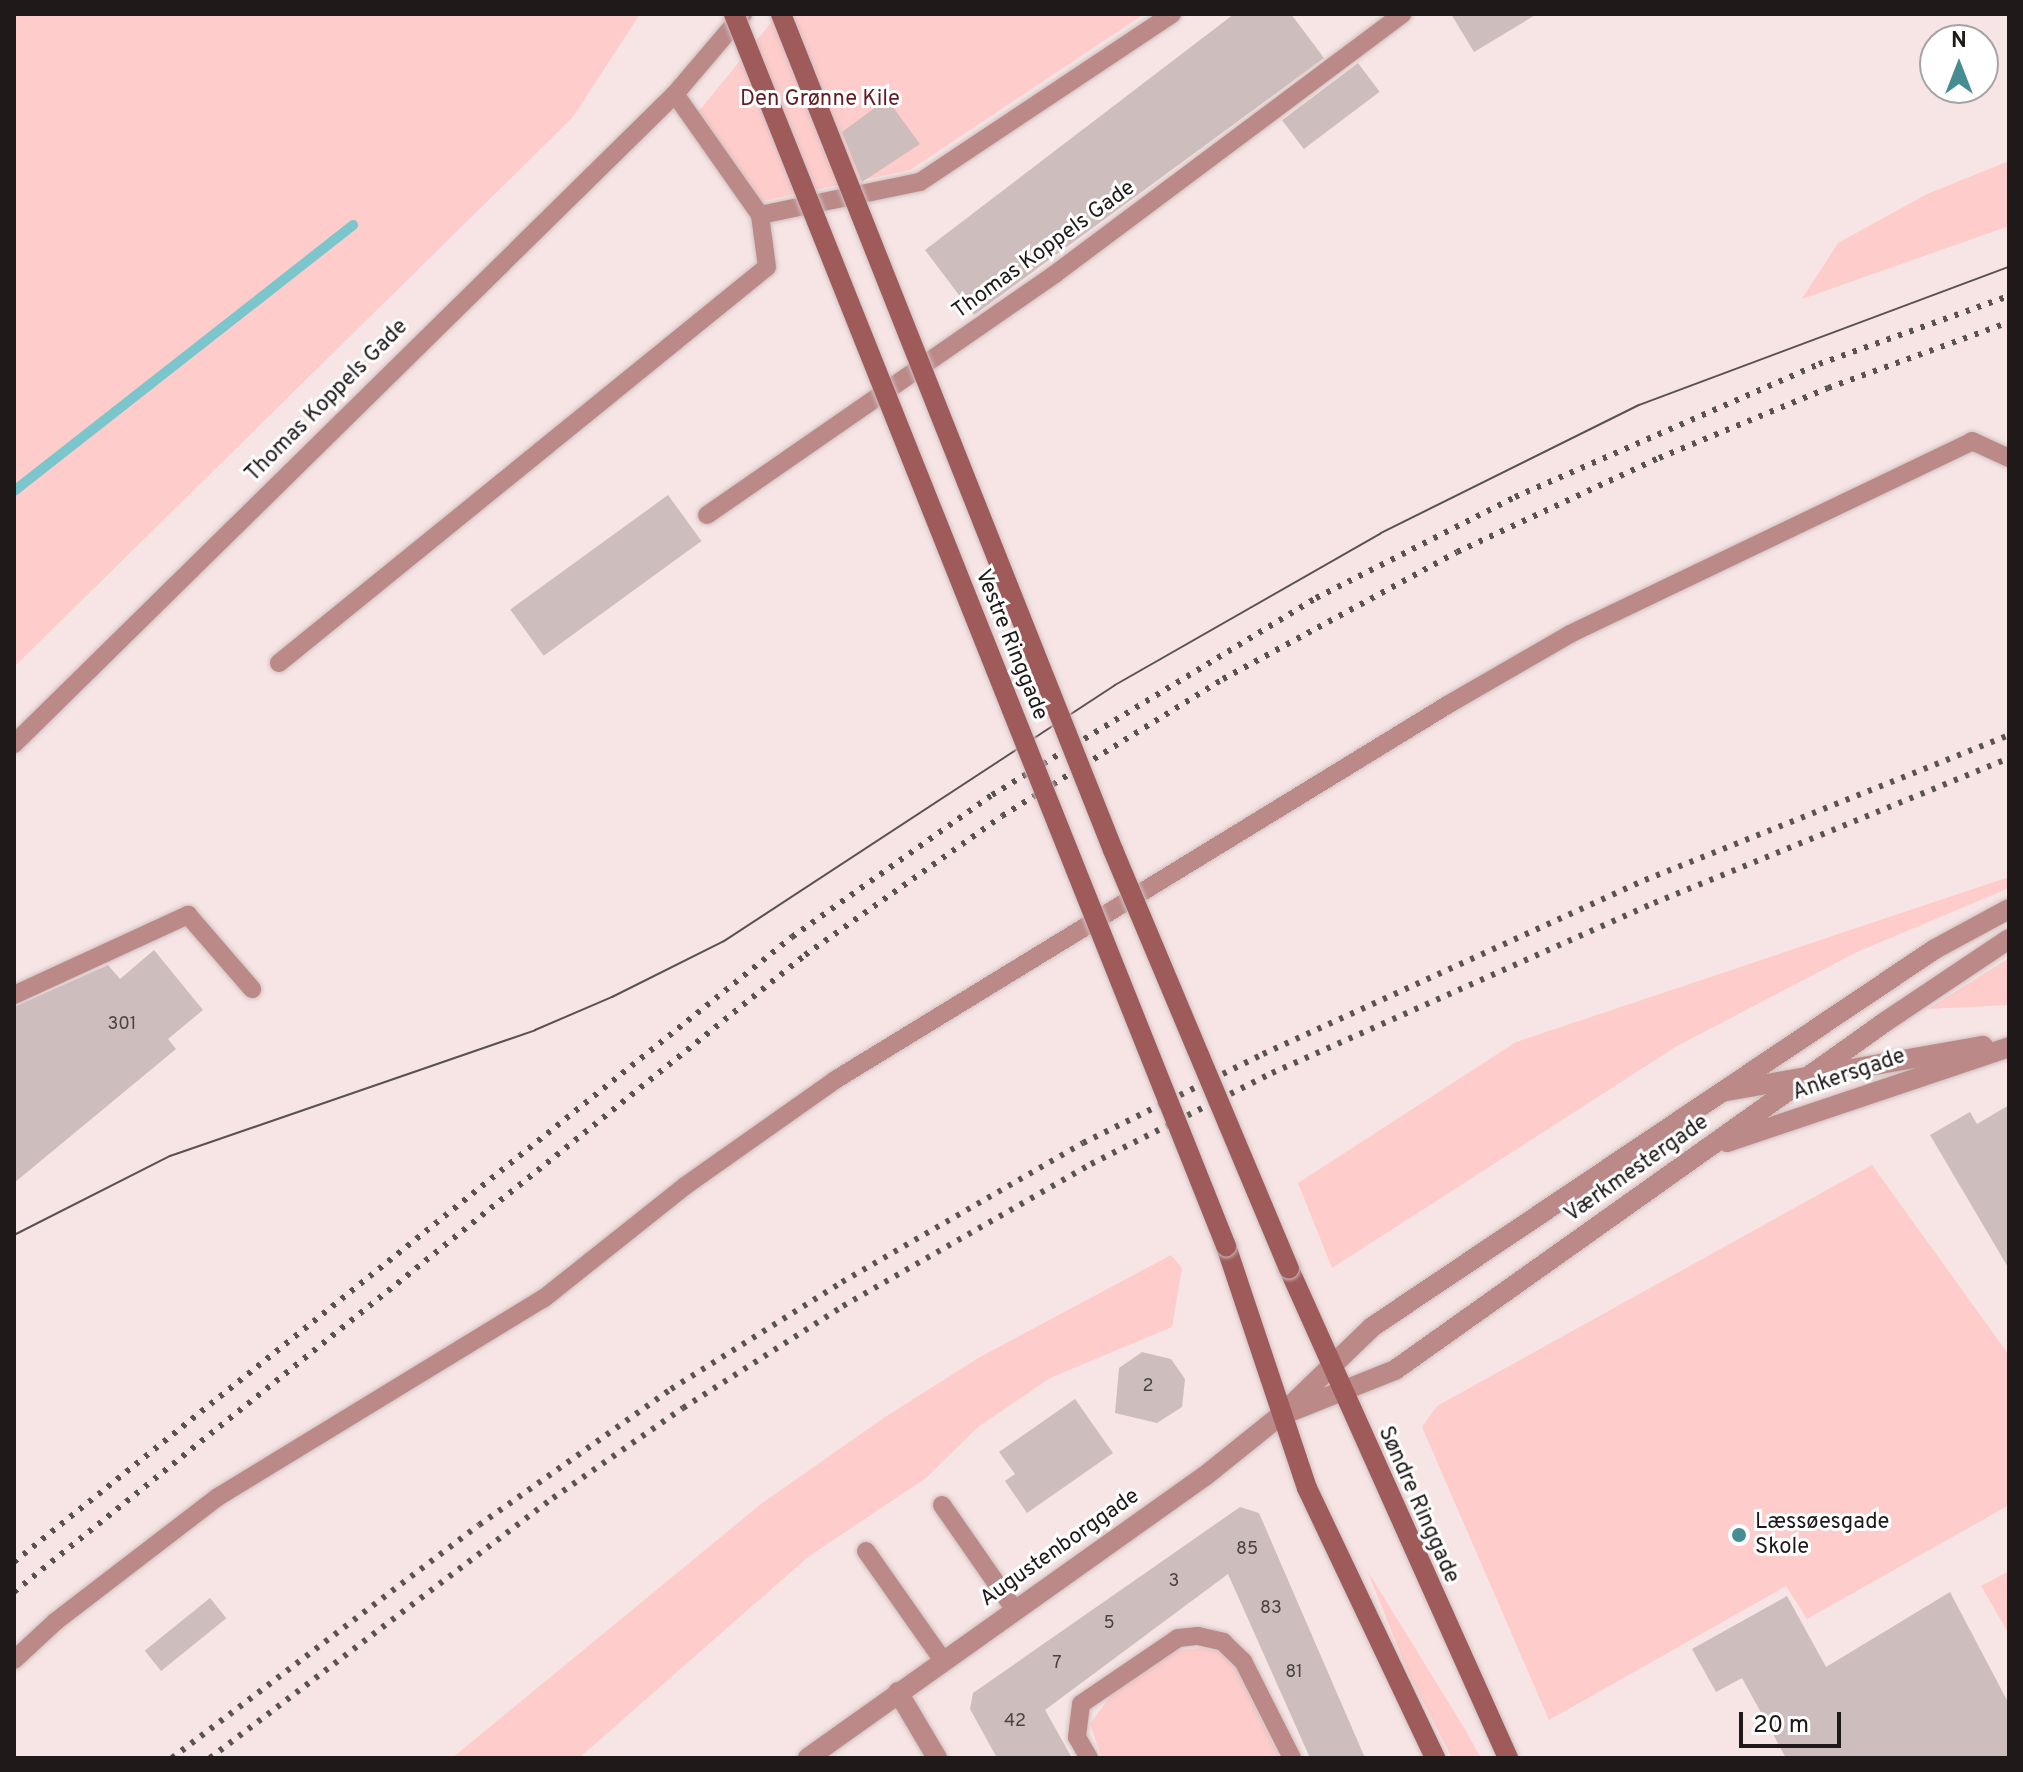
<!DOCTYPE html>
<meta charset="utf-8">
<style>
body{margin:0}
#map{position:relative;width:2023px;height:1772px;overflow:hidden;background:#f7e5e5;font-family:Overpass,sans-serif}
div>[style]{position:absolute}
.green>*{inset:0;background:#feccca}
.stream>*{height:10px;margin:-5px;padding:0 5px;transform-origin:5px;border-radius:5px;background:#7bc6cd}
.building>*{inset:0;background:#cebdbd;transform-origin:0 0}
.roads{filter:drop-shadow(0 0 2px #d0c0c0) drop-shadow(0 0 2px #d0c0c0)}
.service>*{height:18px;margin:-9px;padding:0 9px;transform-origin:9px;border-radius:9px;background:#bb8988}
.minor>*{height:20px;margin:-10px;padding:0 10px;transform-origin:10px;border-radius:10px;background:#bb8988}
.secondary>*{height:20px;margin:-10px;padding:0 10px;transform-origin:10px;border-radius:10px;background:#9f5a5a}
.tram>*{height:2px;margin:-1px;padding:0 1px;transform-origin:1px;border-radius:1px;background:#5a5151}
.rail>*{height:6px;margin-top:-3px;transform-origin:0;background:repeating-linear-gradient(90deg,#5a5151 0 4px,transparent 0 12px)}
.bridges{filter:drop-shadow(0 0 2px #d0c0c0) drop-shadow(0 0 2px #d0c0c0)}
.secondary-bridge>*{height:20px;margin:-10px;padding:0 10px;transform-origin:10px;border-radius:10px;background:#9f5a5a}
.dots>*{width:22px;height:22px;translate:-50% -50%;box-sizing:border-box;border:4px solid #fff;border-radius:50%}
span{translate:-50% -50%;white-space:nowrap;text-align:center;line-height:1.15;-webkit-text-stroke:6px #fff;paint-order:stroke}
.number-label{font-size:18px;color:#4b4242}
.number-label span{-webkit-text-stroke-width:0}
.park-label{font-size:22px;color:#641b21}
.street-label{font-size:22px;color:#1f1919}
.poi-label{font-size:22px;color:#1f1919}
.left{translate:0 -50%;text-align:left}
.frame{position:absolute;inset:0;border:16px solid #1f1919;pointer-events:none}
.north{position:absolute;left:1919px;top:24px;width:80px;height:80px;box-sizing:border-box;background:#fff;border:2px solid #a5a3a3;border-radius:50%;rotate:0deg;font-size:22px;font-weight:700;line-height:32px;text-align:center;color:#1f1919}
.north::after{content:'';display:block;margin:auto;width:28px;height:36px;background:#458d93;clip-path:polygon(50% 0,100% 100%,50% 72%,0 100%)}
.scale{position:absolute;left:1739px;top:1712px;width:102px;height:36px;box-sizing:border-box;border:4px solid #1f1919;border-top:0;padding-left:10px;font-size:24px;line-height:28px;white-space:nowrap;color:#1f1919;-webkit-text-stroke:6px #fff;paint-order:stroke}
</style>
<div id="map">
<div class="green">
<div style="clip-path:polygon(14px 14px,640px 14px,573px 117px,14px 667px)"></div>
<div style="clip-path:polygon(778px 14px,1144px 14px,910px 170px,759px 202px,699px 111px)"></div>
<div style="clip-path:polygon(2009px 161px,2009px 226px,1802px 299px,1838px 243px,1927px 194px)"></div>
<div style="clip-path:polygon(2009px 877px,2009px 888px,1857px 952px,1677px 1046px,1332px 1268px,1298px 1183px,1516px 1042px)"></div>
<div style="clip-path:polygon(2009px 958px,2009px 1005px,1928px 1009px)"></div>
<div style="clip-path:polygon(1872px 1165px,2009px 1355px,2009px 1505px,1807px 1619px,1786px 1586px,1549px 1720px,1422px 1427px,1437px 1406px)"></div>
<div style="clip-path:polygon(1171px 1255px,1182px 1268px,1172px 1327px,1050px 1378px,978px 1427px,926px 1478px,808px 1557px,579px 1758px,452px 1758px,761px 1504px,885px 1417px,980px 1357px)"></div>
<div style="clip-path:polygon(1367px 1570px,1463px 1726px,1481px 1758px,1452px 1758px,1408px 1672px)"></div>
<div style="clip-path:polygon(2009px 1571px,2009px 1634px,1981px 1586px)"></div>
<div style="clip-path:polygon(1202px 1648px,1219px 1652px,1235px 1667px,1280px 1758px,1102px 1758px,1090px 1724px,1115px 1690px,1178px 1650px)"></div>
</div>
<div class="stream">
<div style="left:14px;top:491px;width:431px;rotate:-38.1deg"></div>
</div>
<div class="building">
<div style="clip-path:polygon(1234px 14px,1291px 14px,1324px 58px,974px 315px,925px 250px)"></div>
<div style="clip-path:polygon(1451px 14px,1537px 14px,1474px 52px)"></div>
<div style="left:1358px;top:63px;width:36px;height:95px;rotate:53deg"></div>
<div style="clip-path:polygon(887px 99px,920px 144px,862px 182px,842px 132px)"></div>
<div style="left:668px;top:495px;width:57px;height:195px;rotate:54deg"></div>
<div style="clip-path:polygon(154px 950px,203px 1010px,168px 1039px,176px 1049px,14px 1183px,14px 1007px,108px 965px,120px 979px)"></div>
<div style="clip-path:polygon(2009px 1105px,2009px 1269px,1930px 1135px,1970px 1112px,1977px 1124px)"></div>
<div style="clip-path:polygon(1142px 1352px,1171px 1359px,1185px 1379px,1182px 1407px,1157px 1423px,1115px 1413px,1119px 1368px)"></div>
<div style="clip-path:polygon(1075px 1399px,1113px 1453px,1027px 1513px,1005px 1481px,1015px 1474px,999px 1452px)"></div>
<div style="clip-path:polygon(1240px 1507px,1259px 1513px,1365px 1758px,1310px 1758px,1228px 1574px,1045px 1710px,1072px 1758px,997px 1758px,970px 1709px,973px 1693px)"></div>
<div style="clip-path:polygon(1950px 1592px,2009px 1704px,2009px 1758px,1786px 1758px,1742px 1678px,1716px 1692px,1692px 1649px,1787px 1596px,1826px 1667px)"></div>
<div style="left:210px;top:1598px;width:26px;height:84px;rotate:51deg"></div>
</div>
<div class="roads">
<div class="service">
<div style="left:675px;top:94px;width:148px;rotate:54.9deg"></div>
<div style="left:760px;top:215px;width:163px;rotate:-11.7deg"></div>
<div style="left:920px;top:182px;width:303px;rotate:-33.7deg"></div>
<div style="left:707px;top:515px;width:423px;rotate:-34.7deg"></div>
<div style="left:1055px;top:274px;width:434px;rotate:-36.8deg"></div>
<div style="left:279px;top:663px;width:628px;rotate:-39.06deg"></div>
<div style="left:767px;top:267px;width:52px;rotate:-97.7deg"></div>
<div style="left:14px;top:744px;width:927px;rotate:-44.52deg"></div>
<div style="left:675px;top:94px;width:105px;rotate:-49.6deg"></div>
<div style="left:14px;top:995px;width:192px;rotate:-24.7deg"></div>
<div style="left:188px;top:915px;width:98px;rotate:49.1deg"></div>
<div style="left:942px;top:1505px;width:128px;rotate:55.2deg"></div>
<div style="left:866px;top:1551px;width:132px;rotate:54.9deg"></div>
<div style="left:14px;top:1660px;width:56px;rotate:-42.8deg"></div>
<div style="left:55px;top:1622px;width:205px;rotate:-37.5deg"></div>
<div style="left:218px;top:1497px;width:381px;rotate:-31.4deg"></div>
<div style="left:543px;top:1299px;width:181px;rotate:-38.5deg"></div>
<div style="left:685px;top:1186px;width:184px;rotate:-35.2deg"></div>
<div style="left:835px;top:1080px;width:720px;rotate:-31.48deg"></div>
<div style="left:1449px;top:704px;width:140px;rotate:-30deg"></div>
<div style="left:1570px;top:634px;width:446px;rotate:-25.6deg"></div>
<div style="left:1972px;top:441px;width:41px;rotate:24.7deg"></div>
<div style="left:1089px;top:1758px;width:24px;rotate:-120deg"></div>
<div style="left:1077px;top:1737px;width:33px;rotate:-83deg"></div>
<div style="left:1081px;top:1704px;width:117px;rotate:-34.2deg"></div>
<div style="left:1178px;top:1638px;width:20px;rotate:-6deg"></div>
<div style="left:1198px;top:1636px;width:26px;rotate:13deg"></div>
<div style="left:1223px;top:1642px;width:28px;rotate:44deg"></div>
<div style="left:1243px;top:1661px;width:109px;rotate:63.2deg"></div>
</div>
<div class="minor">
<div style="left:1727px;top:1091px;width:260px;rotate:-10deg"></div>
<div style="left:1727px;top:1142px;width:298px;rotate:-18.6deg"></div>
<div style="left:1292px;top:1411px;width:111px;rotate:-21.7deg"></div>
<div style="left:1395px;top:1370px;width:601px;rotate:-35.38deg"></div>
<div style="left:1885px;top:1022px;width:149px;rotate:-33.8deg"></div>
<div style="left:898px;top:1692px;width:77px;rotate:59.4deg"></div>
<div style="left:808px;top:1758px;width:487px;rotate:-35.4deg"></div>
<div style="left:1205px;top:1476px;width:97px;rotate:-38.8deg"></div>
<div style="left:1281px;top:1415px;width:127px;rotate:-44deg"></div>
<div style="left:1372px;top:1327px;width:678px;rotate:-33.88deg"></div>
<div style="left:1935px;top:949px;width:84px;rotate:-28.4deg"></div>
</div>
<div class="secondary">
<div style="left:1226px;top:1246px;width:255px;rotate:71.5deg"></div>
<div style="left:1307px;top:1488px;width:299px;rotate:64.6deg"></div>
<div style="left:1289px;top:1269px;width:536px;rotate:65.87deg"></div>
</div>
</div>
<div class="tram">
<div style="left:14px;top:1235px;width:175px;rotate:-26.9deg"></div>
<div style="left:170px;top:1156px;width:386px;rotate:-19deg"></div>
<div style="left:535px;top:1030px;width:84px;rotate:-23.2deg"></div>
<div style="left:612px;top:997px;width:125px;rotate:-26.6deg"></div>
<div style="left:724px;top:941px;width:467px;rotate:-33.2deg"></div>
<div style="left:1115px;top:685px;width:306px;rotate:-29.7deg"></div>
<div style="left:1381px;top:533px;width:288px;rotate:-26.4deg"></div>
<div style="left:1639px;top:405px;width:395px;rotate:-20.5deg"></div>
</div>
<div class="rail">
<div style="left:14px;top:1562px;width:998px;rotate:-38.78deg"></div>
<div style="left:792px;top:937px;width:245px;rotate:-35.4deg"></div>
<div style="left:992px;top:795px;width:379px;rotate:-31.3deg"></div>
<div style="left:1316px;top:598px;width:223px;rotate:-26.9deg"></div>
<div style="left:1515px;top:497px;width:332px;rotate:-23.6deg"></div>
<div style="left:1819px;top:364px;width:202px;rotate:-19.7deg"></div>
<div style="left:14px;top:1592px;width:1016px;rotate:-38.84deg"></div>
<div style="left:805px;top:955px;width:241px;rotate:-35.2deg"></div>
<div style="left:1002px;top:816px;width:260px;rotate:-31.8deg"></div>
<div style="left:1223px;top:679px;width:266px;rotate:-28.5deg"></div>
<div style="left:1457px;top:552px;width:223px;rotate:-25deg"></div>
<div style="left:1659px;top:458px;width:183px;rotate:-22.5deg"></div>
<div style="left:1828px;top:388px;width:193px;rotate:-20deg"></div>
<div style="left:172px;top:1758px;width:385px;rotate:-37.2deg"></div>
<div style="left:479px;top:1525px;width:235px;rotate:-35.3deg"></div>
<div style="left:671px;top:1389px;width:202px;rotate:-32deg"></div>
<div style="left:842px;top:1282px;width:278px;rotate:-30deg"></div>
<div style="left:1083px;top:1143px;width:201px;rotate:-26.3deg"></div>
<div style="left:1263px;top:1054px;width:420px;rotate:-24.5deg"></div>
<div style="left:1645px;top:880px;width:392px;rotate:-21.7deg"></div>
<div style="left:210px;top:1758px;width:430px;rotate:-37.2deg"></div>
<div style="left:553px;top:1498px;width:158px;rotate:-34.7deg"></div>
<div style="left:683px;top:1408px;width:190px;rotate:-32.5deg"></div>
<div style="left:843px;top:1306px;width:286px;rotate:-29.8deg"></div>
<div style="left:1091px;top:1164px;width:203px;rotate:-26.7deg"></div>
<div style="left:1272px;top:1073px;width:418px;rotate:-24deg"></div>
<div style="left:1654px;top:903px;width:383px;rotate:-22.2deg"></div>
</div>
<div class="bridges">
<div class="secondary-bridge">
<div style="left:734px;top:14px;width:1327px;rotate:68.23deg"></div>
<div style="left:781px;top:14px;width:900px;rotate:68.34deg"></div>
<div style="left:1113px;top:850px;width:454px;rotate:67.2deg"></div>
</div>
</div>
<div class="dots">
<div style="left:1739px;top:1535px;background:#458d93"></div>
</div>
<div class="number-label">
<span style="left:122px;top:1025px">301</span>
<span style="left:1148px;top:1387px">2</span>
<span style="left:1247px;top:1550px">85</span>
<span style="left:1174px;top:1582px">3</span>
<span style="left:1271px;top:1609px">83</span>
<span style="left:1109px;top:1624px">5</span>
<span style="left:1057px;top:1664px">7</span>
<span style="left:1294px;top:1673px">81</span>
<span style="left:1015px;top:1722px">42</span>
</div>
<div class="park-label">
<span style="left:820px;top:100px">Den Grønne Kile</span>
</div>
<div class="street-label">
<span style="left:1044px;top:250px;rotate:-36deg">Thomas Koppels Gade</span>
<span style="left:327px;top:401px;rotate:-45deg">Thomas Koppels Gade</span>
<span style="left:1011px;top:645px;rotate:68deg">Vestre Ringgade</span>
<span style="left:1849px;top:1075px;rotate:-19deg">Ankersgade</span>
<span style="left:1637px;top:1169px;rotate:-35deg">Værkmestergade</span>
<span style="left:1418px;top:1505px;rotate:66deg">Søndre Ringgade</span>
<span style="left:1060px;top:1548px;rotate:-35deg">Augustenborggade</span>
</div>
<div class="poi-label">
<span class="left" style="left:1755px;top:1535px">Læssøesgade<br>Skole</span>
</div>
<div class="frame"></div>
<div class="north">N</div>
<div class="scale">20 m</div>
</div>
